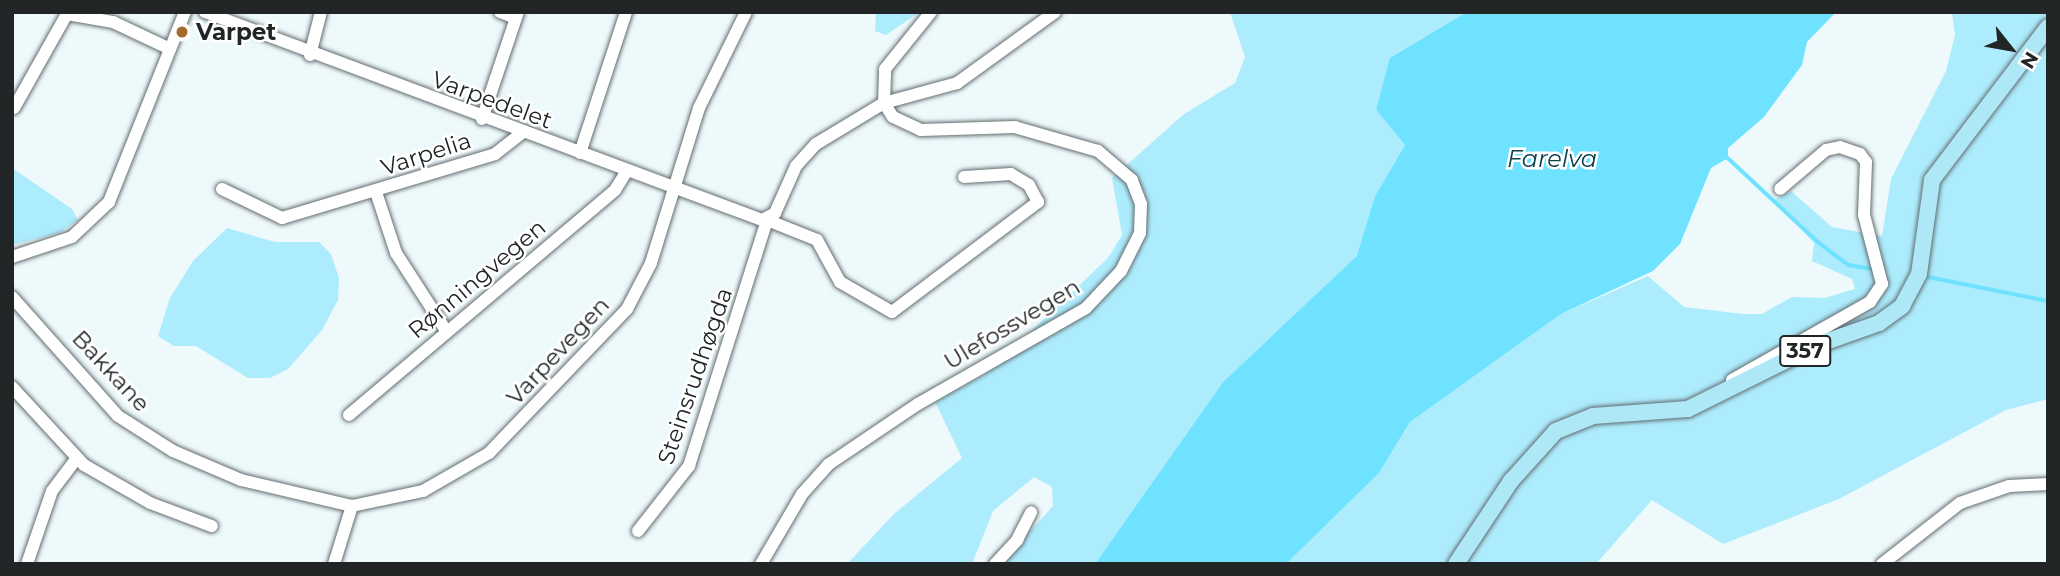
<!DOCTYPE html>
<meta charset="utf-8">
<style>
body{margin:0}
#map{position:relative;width:2060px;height:576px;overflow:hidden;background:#eef9fc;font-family:Montserrat,sans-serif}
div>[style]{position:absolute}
.green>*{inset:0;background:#adecfd}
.water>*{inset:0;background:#6ee2ff}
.stream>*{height:3.5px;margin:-1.75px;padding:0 1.75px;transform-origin:1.75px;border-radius:1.75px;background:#6ee2ff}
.roads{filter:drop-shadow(0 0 2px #646d70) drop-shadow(0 0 2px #646d70)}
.minor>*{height:12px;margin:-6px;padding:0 6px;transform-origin:6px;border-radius:6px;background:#fff}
.major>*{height:16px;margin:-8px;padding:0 8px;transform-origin:8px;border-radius:8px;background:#aee8f7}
.dots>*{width:19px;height:19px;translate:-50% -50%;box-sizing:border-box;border:4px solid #fff;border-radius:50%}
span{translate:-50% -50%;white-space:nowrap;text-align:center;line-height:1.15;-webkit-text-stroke:5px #fff;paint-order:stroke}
.shield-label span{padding:2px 5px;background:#fff;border:2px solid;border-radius:5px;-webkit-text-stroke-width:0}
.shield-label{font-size:21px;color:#212526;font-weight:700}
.poi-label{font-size:23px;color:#212526;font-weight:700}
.left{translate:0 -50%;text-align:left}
.street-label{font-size:23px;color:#212526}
.water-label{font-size:24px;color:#0c424e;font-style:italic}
.frame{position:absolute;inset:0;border:14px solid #212526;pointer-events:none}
.north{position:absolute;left:1976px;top:14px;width:70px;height:70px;-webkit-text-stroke:5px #fff;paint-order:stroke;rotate:121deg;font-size:19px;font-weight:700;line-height:28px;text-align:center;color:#212526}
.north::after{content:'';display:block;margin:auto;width:24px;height:32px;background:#212526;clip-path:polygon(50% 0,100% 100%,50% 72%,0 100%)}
</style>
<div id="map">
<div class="green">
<div style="clip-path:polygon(920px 12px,886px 35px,875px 31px,876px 12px)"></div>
<div style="clip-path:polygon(1230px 12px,1467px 12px,1432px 34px,1376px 110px,1405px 145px,1375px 196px,1358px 256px,1223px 382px,1095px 564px,1000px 564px,1053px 506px,1052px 487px,1034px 477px,993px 511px,972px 564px,847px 564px,895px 513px,962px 458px,935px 402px,986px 374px,1108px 258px,1122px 235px,1112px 178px,1184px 114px,1235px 83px,1245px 57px)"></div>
<div style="clip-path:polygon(1952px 12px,2048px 12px,2048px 399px,2006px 410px,1839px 499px,1723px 544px,1652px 500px,1596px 564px,1286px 564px,1379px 473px,1410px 422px,1561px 314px,1648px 276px,1684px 307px,1743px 314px,1762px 314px,1792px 297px,1824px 298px,1855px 289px,1852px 279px,1812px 261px,1814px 243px,1774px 200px,1791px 191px,1832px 227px,1882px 236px,1891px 179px,1946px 71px,1955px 35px)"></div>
<div style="clip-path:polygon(12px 168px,72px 209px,78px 220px,59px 233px,12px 245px)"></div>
<div style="clip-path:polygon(227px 228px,275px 242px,319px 242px,331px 254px,339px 278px,338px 300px,322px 330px,288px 369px,270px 378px,248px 378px,196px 346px,174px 346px,158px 336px,170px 298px,193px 261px)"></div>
</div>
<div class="water">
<div style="clip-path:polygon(1467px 12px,1836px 12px,1807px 42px,1802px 65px,1764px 117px,1728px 148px,1728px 158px,1711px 168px,1680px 244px,1653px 271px,1561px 314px,1410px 422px,1379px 473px,1286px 564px,1095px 564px,1223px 382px,1357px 256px,1375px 196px,1405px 145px,1376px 110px,1390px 58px)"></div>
</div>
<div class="stream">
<div style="left:1728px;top:158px;width:123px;rotate:43deg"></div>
<div style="left:1818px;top:242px;width:39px;rotate:37deg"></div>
<div style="left:1849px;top:265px;width:23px;rotate:10deg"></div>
<div style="left:1928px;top:277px;width:122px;rotate:11.3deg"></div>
</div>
<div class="roads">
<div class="minor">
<div style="left:205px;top:12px;width:595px;rotate:20.48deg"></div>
<div style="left:762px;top:220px;width:15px;rotate:-28deg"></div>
<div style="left:775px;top:213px;width:51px;rotate:-65.9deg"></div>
<div style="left:796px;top:166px;width:30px;rotate:-48deg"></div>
<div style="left:816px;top:144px;width:79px;rotate:-31.1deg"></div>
<div style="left:884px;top:103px;width:76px;rotate:-15.3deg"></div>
<div style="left:957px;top:83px;width:121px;rotate:-35.9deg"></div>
<div style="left:500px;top:12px;width:17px;rotate:21deg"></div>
<div style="left:310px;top:55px;width:44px;rotate:-75.7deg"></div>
<div style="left:14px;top:108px;width:108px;rotate:-60.6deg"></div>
<div style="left:67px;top:14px;width:47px;rotate:9.9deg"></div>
<div style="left:113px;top:22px;width:63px;rotate:25.3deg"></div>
<div style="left:482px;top:119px;width:113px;rotate:-71.4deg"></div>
<div style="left:580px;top:153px;width:148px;rotate:-71.9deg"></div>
<div style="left:222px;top:189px;width:67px;rotate:25.8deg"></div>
<div style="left:282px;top:218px;width:222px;rotate:-16.7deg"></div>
<div style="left:495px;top:154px;width:34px;rotate:-38deg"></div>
<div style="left:376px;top:192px;width:64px;rotate:71.8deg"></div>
<div style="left:396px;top:253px;width:94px;rotate:57.2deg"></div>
<div style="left:12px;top:257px;width:63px;rotate:-18.4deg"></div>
<div style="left:72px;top:237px;width:51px;rotate:-43.4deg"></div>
<div style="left:109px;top:202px;width:205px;rotate:-68.2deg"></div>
<div style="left:12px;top:297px;width:159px;rotate:48.3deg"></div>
<div style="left:118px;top:416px;width:65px;rotate:32.5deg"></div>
<div style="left:173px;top:451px;width:74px;rotate:23.1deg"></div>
<div style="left:241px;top:480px;width:114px;rotate:13.2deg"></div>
<div style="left:352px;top:506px;width:73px;rotate:-11.9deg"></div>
<div style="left:423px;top:491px;width:76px;rotate:-29.9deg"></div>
<div style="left:489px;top:453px;width:199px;rotate:-46.2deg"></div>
<div style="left:627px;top:309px;width:52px;rotate:-62.4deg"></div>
<div style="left:651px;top:263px;width:162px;rotate:-72.8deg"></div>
<div style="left:699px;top:108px;width:107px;rotate:-63.9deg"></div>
<div style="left:1732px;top:380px;width:159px;rotate:-29.5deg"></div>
<div style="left:1870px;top:302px;width:22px;rotate:-56deg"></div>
<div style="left:1882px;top:284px;width:71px;rotate:-104.6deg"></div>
<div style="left:1864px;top:215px;width:53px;rotate:-87.8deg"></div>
<div style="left:1866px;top:162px;width:10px;rotate:-127deg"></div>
<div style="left:1860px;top:154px;width:21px;rotate:-161deg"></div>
<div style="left:1840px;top:147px;width:14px;rotate:168deg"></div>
<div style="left:1826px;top:150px;width:60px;rotate:139.7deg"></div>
<div style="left:12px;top:387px;width:106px;rotate:47.3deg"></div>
<div style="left:84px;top:465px;width:76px;rotate:29.9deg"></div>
<div style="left:150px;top:503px;width:66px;rotate:20.4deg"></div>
<div style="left:349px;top:415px;width:348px;rotate:-40.2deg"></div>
<div style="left:615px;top:190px;width:22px;rotate:-58deg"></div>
<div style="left:638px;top:531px;width:83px;rotate:-51.9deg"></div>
<div style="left:689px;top:466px;width:258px;rotate:-72.4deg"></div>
<div style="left:767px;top:220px;width:54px;rotate:21.8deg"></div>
<div style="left:817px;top:240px;width:48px;rotate:61.3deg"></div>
<div style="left:840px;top:282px;width:60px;rotate:30deg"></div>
<div style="left:892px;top:312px;width:183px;rotate:-37deg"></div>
<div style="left:1038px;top:202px;width:19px;rotate:-118deg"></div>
<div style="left:1029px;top:185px;width:21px;rotate:-149deg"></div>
<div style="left:1011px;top:174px;width:47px;rotate:176.3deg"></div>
<div style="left:27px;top:564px;width:77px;rotate:-71.1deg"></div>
<div style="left:52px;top:491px;width:40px;rotate:-53deg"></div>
<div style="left:334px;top:564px;width:61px;rotate:-72.8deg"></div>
<div style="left:761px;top:564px;width:81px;rotate:-59.6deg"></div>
<div style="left:802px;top:494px;width:40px;rotate:-48deg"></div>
<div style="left:829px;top:464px;width:107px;rotate:-34deg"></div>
<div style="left:918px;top:404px;width:193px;rotate:-29.7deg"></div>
<div style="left:1086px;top:308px;width:51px;rotate:-46.6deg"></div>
<div style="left:1121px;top:271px;width:42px;rotate:-63.4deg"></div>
<div style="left:1140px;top:233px;width:29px;rotate:-88deg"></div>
<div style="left:1141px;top:204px;width:26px;rotate:-111deg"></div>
<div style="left:1132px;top:180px;width:45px;rotate:-139.5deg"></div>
<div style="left:1098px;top:151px;width:86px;rotate:-163.9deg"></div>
<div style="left:1015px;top:127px;width:94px;rotate:178.2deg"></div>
<div style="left:921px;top:130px;width:31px;rotate:-155deg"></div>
<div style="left:893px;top:117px;width:17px;rotate:-123deg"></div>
<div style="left:884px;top:103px;width:34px;rotate:-88deg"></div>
<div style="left:885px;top:69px;width:73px;rotate:-51.1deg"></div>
<div style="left:995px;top:564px;width:33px;rotate:-47deg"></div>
<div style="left:1017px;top:540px;width:31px;rotate:-63deg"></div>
<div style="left:1882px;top:564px;width:99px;rotate:-38deg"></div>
<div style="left:1960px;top:503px;width:52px;rotate:-19.1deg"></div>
<div style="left:2009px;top:486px;width:39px;rotate:-3deg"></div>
</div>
<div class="major">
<div style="left:1456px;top:564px;width:100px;rotate:-56.5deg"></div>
<div style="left:1511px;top:481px;width:67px;rotate:-48deg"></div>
<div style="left:1556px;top:431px;width:40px;rotate:-22deg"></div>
<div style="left:1593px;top:416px;width:95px;rotate:-4.2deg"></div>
<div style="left:1688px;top:409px;width:144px;rotate:-26.4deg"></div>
<div style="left:1817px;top:345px;width:66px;rotate:-19.5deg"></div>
<div style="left:1879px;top:323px;width:29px;rotate:-36deg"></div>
<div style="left:1902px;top:306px;width:36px;rotate:-62deg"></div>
<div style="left:1919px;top:274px;width:95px;rotate:-82.1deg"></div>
<div style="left:1932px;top:180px;width:192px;rotate:-52.8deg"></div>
</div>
</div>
<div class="dots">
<div style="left:182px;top:32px;background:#a36a28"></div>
</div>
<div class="shield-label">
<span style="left:1805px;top:351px">357</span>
</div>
<div class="poi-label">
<span class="left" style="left:196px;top:32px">Varpet</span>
</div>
<div class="street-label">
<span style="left:492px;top:100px;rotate:20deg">Varpedelet</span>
<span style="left:426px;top:154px;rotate:-18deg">Varpelia</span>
<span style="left:477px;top:279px;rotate:-40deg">Rønningvegen</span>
<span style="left:1012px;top:324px;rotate:-31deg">Ulefossvegen</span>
<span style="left:558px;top:351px;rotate:-47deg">Varpevegen</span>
<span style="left:111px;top:371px;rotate:47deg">Bakkane</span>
<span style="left:695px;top:376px;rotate:-71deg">Steinsrudhøgda</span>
</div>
<div class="water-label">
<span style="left:1552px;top:159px">Farelva</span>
</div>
<div class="frame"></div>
<div class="north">N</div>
</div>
